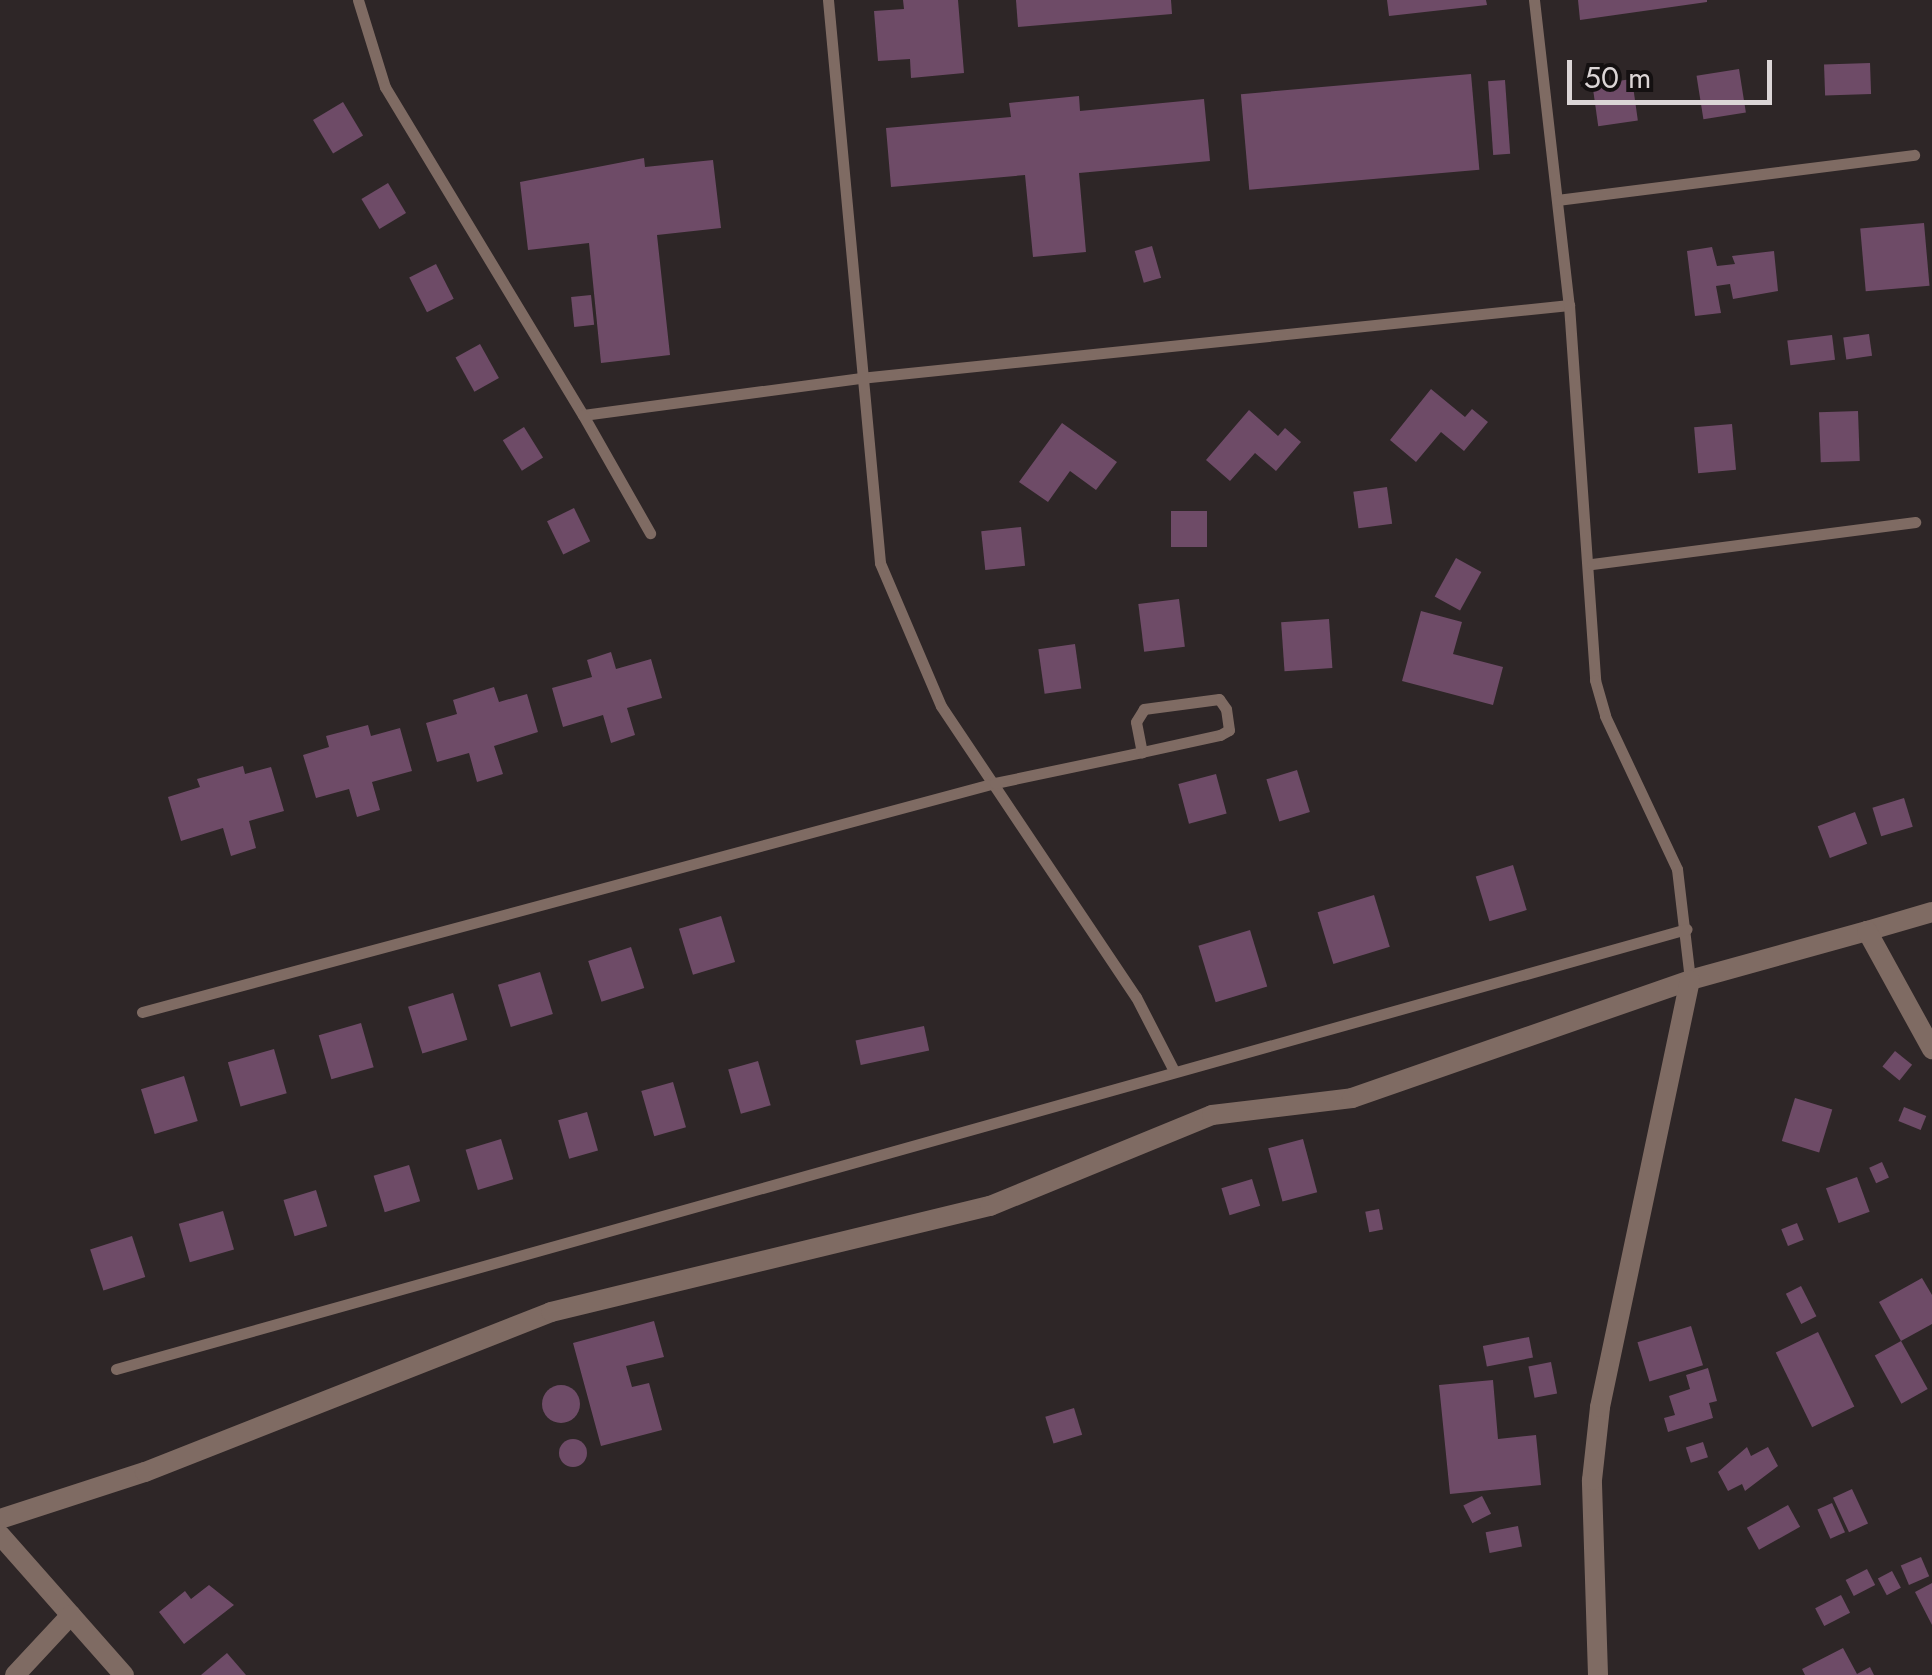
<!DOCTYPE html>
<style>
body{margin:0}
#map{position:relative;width:1932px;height:1675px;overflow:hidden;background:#2e2627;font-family:Jost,sans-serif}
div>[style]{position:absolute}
.building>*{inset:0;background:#6e4b67;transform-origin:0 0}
.round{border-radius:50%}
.service>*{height:11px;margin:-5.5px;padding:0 5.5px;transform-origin:5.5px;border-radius:5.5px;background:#7f6b63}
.minor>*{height:20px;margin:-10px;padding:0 10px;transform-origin:10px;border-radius:10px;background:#7f6b63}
span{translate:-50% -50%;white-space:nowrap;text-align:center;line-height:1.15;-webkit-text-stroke:9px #141011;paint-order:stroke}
.scale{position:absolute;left:1567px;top:60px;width:205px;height:45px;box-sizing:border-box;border:5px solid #dbd5d6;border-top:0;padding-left:12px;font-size:30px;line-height:35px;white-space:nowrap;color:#dbd5d6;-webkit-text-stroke:8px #141011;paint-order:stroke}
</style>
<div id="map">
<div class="building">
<div style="clip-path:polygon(903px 0,958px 0,964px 73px,911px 78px,910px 59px,878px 61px,874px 11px,904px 9px)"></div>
<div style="clip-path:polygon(1016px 0,1171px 0,1172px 14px,1018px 27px)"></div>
<div style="clip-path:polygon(1387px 0,1486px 0,1487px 5px,1389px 16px)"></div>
<div style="clip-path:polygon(1578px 0,1707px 0,1707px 2px,1580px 20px)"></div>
<div style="left:1870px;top:63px;width:31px;height:46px;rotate:88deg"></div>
<div style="left:1739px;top:69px;width:44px;height:43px;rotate:81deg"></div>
<div style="left:1471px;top:74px;width:96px;height:231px;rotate:85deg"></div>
<div style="left:1632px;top:79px;width:42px;height:40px;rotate:82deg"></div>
<div style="left:1505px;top:80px;width:74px;height:17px;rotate:86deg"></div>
<div style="clip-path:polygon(1079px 96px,1080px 111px,1204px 99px,1210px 161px,1079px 173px,1086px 252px,1033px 257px,1025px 175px,891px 187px,886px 128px,1011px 117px,1009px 103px)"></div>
<div style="left:343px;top:102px;width:39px;height:35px;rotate:59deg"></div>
<div style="clip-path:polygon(644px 158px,645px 167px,713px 160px,721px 228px,657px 235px,670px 355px,601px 363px,589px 243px,528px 250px,520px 182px)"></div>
<div style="left:388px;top:183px;width:35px;height:31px;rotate:59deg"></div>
<div style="left:1924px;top:223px;width:63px;height:64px;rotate:85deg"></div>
<div style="left:1152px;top:246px;width:33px;height:18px;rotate:74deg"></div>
<div style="clip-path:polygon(1712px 247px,1717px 266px,1735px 264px,1732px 256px,1774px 251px,1778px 291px,1733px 299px,1730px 284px,1716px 286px,1721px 313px,1695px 316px,1687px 251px)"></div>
<div style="left:436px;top:264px;width:39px;height:30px;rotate:63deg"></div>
<div style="left:591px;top:295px;width:30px;height:20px;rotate:84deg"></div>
<div style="left:1869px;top:334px;width:22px;height:26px;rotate:82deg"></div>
<div style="left:1832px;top:335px;width:25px;height:45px;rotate:83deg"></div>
<div style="left:480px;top:344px;width:39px;height:28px;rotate:61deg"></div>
<div style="clip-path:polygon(1431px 389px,1465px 417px,1472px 409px,1488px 422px,1464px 451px,1441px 432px,1416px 462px,1390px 440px)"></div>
<div style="clip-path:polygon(1249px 410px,1278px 436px,1285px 428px,1301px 442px,1276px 471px,1255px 453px,1230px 481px,1206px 460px)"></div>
<div style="left:1858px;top:411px;width:50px;height:39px;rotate:88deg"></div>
<div style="clip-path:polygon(1062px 423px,1117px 462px,1096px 490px,1070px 471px,1048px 502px,1019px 482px)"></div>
<div style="left:1732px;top:424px;width:46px;height:38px;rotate:85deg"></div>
<div style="left:524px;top:427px;width:36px;height:25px;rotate:58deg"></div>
<div style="left:1387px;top:487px;width:37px;height:34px;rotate:82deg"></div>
<div style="left:574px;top:508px;width:37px;height:30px;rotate:64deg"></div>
<div style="left:1207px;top:511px;width:36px;height:36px;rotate:90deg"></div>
<div style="left:1021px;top:527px;width:39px;height:40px;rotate:84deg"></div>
<div style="left:1456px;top:558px;width:29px;height:44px;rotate:29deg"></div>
<div style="left:1179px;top:599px;width:48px;height:41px;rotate:83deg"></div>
<div style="clip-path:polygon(1421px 611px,1462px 622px,1453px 654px,1503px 667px,1493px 705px,1402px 681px)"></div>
<div style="left:1329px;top:619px;width:49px;height:48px;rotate:86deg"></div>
<div style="left:1075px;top:644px;width:45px;height:37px;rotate:82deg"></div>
<div style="clip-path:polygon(611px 652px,616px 669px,651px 659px,662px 698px,627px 708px,635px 735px,611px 743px,603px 715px,563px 727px,552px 688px,592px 677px,587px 660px)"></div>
<div style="clip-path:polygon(494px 687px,499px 702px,527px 694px,538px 732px,494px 746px,503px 774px,477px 782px,469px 753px,437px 762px,426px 723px,457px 714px,453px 700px)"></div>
<div style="clip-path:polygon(368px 725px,371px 736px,400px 728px,412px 771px,372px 782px,380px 810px,357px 817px,349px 789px,316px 798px,303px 755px,329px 747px,326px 736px)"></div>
<div style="clip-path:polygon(243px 766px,245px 774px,271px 767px,284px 811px,249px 821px,256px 848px,231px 856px,223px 828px,181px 841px,168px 797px,200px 787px,197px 779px)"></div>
<div style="left:1297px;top:770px;width:44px;height:32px;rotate:73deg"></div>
<div style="left:1216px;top:774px;width:41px;height:39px;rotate:75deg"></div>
<div style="left:1904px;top:798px;width:30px;height:33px;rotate:73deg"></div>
<div style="left:1855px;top:812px;width:34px;height:40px;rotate:69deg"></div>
<div style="left:1513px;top:865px;width:47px;height:39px;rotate:73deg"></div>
<div style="left:1374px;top:895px;width:54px;height:59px;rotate:73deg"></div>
<div style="left:721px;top:916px;width:48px;height:44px;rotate:73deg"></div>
<div style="left:1250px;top:930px;width:59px;height:54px;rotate:73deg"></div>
<div style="left:631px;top:947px;width:43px;height:45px;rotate:72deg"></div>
<div style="left:540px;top:972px;width:44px;height:44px;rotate:73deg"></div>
<div style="left:453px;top:993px;width:49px;height:47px;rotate:73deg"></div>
<div style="left:361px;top:1023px;width:46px;height:44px;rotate:74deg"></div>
<div style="left:924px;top:1026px;width:25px;height:70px;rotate:78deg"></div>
<div style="left:274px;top:1049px;width:46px;height:48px;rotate:74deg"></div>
<div style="left:1895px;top:1051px;width:22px;height:20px;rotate:39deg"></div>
<div style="left:758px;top:1061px;width:46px;height:31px;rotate:74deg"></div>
<div style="left:184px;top:1076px;width:47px;height:45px;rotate:73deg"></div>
<div style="left:673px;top:1082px;width:47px;height:33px;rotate:74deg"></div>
<div style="left:1795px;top:1098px;width:39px;height:45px;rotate:17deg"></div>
<div style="left:1904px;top:1107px;width:24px;height:15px;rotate:22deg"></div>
<div style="left:587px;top:1112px;width:40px;height:30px;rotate:74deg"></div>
<div style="left:501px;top:1139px;width:42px;height:37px;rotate:73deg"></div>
<div style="left:1303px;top:1139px;width:55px;height:36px;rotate:75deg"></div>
<div style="left:1882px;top:1162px;width:17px;height:14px;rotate:66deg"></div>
<div style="left:409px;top:1165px;width:38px;height:37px;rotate:73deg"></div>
<div style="left:1857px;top:1177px;width:37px;height:33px;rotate:70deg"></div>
<div style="left:1252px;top:1179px;width:28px;height:32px;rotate:73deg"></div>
<div style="left:316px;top:1190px;width:38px;height:34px;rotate:73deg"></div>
<div style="left:1379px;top:1209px;width:21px;height:14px;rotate:79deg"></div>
<div style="left:223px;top:1211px;width:40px;height:46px;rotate:74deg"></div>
<div style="left:1797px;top:1223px;width:18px;height:17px;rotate:68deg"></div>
<div style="left:132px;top:1236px;width:43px;height:44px;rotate:72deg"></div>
<div style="clip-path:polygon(1922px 1278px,1932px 1295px,1932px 1324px,1901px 1341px,1879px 1302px)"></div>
<div style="left:1801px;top:1286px;width:34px;height:17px;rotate:63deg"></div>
<div style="clip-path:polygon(654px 1321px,664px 1357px,626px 1366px,632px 1387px,649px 1383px,662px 1430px,601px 1446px,573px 1343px)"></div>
<div style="left:1691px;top:1326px;width:41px;height:56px;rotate:73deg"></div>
<div style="left:1818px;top:1332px;width:83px;height:47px;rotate:64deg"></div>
<div style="left:1529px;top:1337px;width:21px;height:47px;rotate:79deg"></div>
<div style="left:1901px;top:1341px;width:55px;height:30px;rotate:61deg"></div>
<div style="left:1551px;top:1362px;width:32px;height:23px;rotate:79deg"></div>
<div style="clip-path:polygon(1708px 1368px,1717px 1401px,1709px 1403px,1713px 1418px,1668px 1432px,1664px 1418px,1675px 1415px,1669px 1396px,1690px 1389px,1686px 1375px)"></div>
<div style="clip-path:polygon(1493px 1380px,1498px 1439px,1536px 1435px,1541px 1485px,1450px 1494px,1439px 1385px)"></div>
<div class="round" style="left:542px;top:1385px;width:38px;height:38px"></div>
<div style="left:1074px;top:1408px;width:28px;height:30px;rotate:73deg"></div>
<div class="round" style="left:559px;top:1439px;width:28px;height:28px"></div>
<div style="left:1703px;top:1442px;width:16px;height:18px;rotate:72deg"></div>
<div style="clip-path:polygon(1747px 1447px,1751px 1456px,1768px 1447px,1778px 1466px,1745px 1491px,1742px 1484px,1728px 1491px,1718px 1472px)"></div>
<div style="left:1852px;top:1489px;width:38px;height:21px;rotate:65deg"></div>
<div style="left:1482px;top:1496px;width:20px;height:21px;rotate:63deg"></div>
<div style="left:1832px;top:1503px;width:32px;height:16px;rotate:66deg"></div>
<div style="left:1788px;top:1505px;width:25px;height:47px;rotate:61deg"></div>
<div style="left:1518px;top:1526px;width:21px;height:33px;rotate:79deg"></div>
<div style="left:1921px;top:1557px;width:21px;height:22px;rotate:67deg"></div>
<div style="left:1867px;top:1569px;width:18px;height:24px;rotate:63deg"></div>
<div style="left:1892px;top:1571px;width:19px;height:16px;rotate:62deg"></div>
<div style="clip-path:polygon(1932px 1583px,1932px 1625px,1915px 1592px)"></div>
<div style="clip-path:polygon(209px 1585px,234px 1605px,184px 1644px,159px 1612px,185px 1591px,191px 1599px)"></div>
<div style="left:1841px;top:1595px;width:20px;height:29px;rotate:63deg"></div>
<div style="clip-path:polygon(1843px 1648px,1857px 1674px,1870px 1667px,1874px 1675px,1805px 1675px,1802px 1669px)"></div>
<div style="clip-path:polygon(227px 1653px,246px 1675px,201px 1675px)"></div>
</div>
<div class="service">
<div style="left:358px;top:0;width:91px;rotate:72.8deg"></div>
<div style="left:385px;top:87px;width:383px;rotate:58.9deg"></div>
<div style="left:583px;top:415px;width:279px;rotate:-7.6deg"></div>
<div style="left:860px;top:378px;width:713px;rotate:-5.88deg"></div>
<div style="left:828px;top:0;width:565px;rotate:84.72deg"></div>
<div style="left:880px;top:563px;width:155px;rotate:66.9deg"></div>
<div style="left:941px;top:706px;width:350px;rotate:56.2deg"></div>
<div style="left:1136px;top:997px;width:81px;rotate:62.8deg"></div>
<div style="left:1534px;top:0;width:307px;rotate:83.5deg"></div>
<div style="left:1569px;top:305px;width:376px;rotate:86deg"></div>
<div style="left:1595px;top:680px;width:37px;rotate:74deg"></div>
<div style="left:1605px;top:716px;width:169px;rotate:64.8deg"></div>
<div style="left:1677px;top:869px;width:112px;rotate:83.3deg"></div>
<div style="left:1557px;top:200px;width:360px;rotate:-7.2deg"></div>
<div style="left:583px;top:415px;width:136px;rotate:60.4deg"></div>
<div style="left:1592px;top:564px;width:326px;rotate:-7.4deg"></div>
<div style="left:142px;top:1012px;width:883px;rotate:-15.03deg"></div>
<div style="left:995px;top:783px;width:150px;rotate:-11.9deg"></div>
<div style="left:1142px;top:752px;width:80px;rotate:-12.3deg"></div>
<div style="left:1220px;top:735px;width:10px;rotate:-29deg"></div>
<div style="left:1229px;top:730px;width:21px;rotate:-98deg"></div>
<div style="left:1226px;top:709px;width:12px;rotate:-125deg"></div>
<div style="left:1219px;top:699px;width:76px;rotate:172.4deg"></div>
<div style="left:1144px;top:709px;width:15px;rotate:122deg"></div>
<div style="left:1136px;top:722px;width:31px;rotate:79deg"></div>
<div style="left:116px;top:1369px;width:1631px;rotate:-15.65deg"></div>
</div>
<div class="minor">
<div style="left:1867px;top:931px;width:68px;rotate:-16.3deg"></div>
<div style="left:0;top:1519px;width:152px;rotate:-18deg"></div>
<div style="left:145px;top:1472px;width:436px;rotate:-21.5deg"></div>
<div style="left:551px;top:1312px;width:452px;rotate:-13.6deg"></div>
<div style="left:990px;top:1206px;width:240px;rotate:-22.3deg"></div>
<div style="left:1212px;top:1115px;width:141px;rotate:-6.9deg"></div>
<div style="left:1352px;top:1098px;width:358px;rotate:-19.2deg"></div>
<div style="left:1690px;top:980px;width:184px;rotate:-15.5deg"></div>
<div style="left:1867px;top:931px;width:135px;rotate:61.2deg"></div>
<div style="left:0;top:1535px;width:187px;rotate:48.5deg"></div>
<div style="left:15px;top:1675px;width:82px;rotate:-47deg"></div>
<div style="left:1598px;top:1675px;width:195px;rotate:-91.8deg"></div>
<div style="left:1592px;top:1480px;width:73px;rotate:-83.7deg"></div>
<div style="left:1600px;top:1407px;width:436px;rotate:-78.1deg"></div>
</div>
<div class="scale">50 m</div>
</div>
